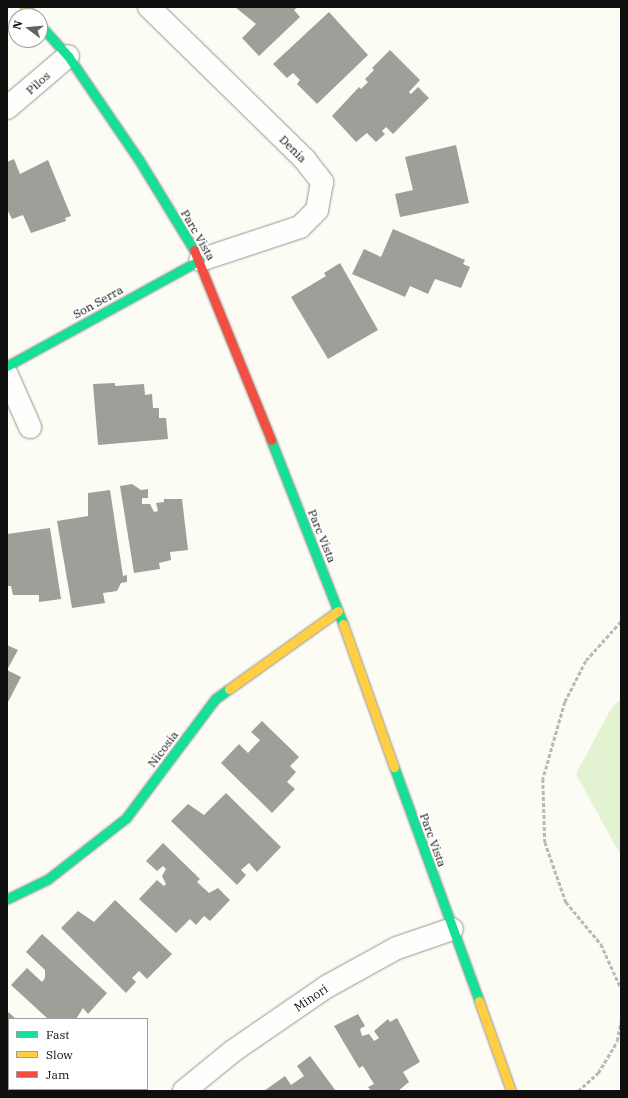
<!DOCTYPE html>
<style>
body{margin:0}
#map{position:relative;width:628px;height:1098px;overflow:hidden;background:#fcfbf4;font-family:"IBM Plex Serif",serif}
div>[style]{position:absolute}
.green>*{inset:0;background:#e3f3d2}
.building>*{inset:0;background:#a09e99}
.path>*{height:2.5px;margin-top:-1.25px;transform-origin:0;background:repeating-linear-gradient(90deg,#b9b9b8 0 4px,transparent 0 6px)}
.roads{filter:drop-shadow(0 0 1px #969592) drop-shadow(0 0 1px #969592)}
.street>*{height:22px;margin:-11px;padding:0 11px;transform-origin:11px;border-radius:11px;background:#fffefd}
.fast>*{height:9px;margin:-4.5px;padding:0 4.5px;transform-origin:4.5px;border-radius:4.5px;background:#16e098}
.slow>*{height:9px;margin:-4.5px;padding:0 4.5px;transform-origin:4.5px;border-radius:4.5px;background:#ffcf43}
.jam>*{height:9px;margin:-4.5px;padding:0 4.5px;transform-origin:4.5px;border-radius:4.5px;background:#f24e42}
span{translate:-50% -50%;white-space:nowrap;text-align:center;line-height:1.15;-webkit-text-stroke:4px #fff;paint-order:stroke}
.street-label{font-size:12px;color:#0f0f0f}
.frame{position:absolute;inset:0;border:8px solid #0f0f0f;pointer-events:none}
.legend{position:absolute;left:8px;top:1018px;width:140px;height:72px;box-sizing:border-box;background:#fff;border:1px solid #9f9f9f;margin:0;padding:5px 7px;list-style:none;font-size:12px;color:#0f0f0f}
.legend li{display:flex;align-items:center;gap:8px;height:20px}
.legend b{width:20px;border:1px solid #9f9f9f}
.north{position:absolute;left:8px;top:8px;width:40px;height:40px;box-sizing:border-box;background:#fff;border:1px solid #9f9f9f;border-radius:50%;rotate:286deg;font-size:11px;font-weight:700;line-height:16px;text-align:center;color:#0f0f0f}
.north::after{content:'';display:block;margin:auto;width:14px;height:18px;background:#62625f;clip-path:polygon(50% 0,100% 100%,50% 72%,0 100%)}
</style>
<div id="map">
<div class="green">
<div style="clip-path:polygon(621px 699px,621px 856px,576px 774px,612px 707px)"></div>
</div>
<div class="building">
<div style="clip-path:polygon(235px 7px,298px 7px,294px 10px,300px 17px,259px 56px,242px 38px,256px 24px)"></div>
<div style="clip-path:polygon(329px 12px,368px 55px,317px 104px,297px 84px,300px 80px,293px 73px,287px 78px,273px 64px)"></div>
<div style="clip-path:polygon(390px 50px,420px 80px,409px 92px,411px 94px,418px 87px,429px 98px,393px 134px,386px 127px,382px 131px,385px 134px,376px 142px,367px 133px,356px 142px,332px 116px,359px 87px,361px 89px,368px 82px,365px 79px,374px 70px,372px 68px)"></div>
<div style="clip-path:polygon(456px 145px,469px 203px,400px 217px,395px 194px,413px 190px,405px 157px)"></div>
<div style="clip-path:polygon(14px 159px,20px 174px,48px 160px,71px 216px,65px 218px,66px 221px,31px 233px,23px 215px,12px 219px,7px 209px,7px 162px)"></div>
<div style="clip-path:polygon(393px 229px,465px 260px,463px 264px,470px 267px,461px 288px,435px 279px,428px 294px,410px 286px,405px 297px,352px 274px,364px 249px,381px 257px)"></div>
<div style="clip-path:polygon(340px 263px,378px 330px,328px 359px,291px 297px,326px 276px,324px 273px)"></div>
<div style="clip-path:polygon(115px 383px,115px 386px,144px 384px,145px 395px,152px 394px,153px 408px,159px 408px,159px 418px,166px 418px,168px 439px,98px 445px,93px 384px)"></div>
<div style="clip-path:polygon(132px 484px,141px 490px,148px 489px,148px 498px,142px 498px,142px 504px,150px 504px,154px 512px,158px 511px,156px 503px,164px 502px,164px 499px,182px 499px,188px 550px,170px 552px,171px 560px,159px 563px,160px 569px,134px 573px,120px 486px)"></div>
<div style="clip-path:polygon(110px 490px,123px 576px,127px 575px,127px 582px,121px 583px,117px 591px,103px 593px,105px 603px,72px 608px,57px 521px,88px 516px,88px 493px)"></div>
<div style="clip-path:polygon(50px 528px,61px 599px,39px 602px,39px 595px,13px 595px,11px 586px,7px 586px,7px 534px)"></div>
<div style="clip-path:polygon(7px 645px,18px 650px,7px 670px,21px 677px,7px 704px)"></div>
<div style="clip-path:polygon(262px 721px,299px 757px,290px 766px,296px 772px,287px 782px,295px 789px,272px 813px,221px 763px,239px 744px,248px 753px,260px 740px,251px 732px)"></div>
<div style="clip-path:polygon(226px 793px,281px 847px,257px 872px,249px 863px,241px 870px,246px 875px,237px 885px,171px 821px,188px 804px,204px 815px)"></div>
<div style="clip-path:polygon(163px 843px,200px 879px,197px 882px,209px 893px,218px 888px,230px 900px,210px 921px,204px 916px,196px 925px,190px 919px,176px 933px,139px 899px,157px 880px,164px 886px,166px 884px,162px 876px,166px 869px,163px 866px,157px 871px,146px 861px)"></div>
<div style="clip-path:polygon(115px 900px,172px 954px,147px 979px,139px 971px,132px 978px,136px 982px,126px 993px,61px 928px,78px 911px,94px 922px)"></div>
<div style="clip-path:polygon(42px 934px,107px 993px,88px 1014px,83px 1008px,76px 1019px,48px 1019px,11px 985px,27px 968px,42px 982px,45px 978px,45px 970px,26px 952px)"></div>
<div style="clip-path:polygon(7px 1011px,16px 1019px,9px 1019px,7px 1068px)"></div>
<div style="clip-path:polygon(358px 1014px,365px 1026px,360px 1029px,362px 1036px,369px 1034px,374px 1041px,379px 1038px,374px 1031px,388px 1019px,390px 1022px,397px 1018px,404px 1031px,420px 1062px,403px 1072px,409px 1082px,398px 1091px,371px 1091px,368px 1087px,374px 1084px,363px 1066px,359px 1068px,334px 1026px)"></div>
<div style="clip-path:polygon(310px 1056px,336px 1091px,264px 1091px,285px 1076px,291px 1085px,304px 1076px,297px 1066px)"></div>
</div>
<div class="path">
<div style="left:621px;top:622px;width:52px;rotate:131.9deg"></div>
<div style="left:586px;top:661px;width:46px;rotate:117.1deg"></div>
<div style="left:565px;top:702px;width:80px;rotate:105.9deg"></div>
<div style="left:543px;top:779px;width:63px;rotate:88.2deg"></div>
<div style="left:545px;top:842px;width:64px;rotate:70.7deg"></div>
<div style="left:566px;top:902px;width:55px;rotate:50.2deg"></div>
<div style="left:601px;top:944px;width:48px;rotate:65.6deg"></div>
<div style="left:578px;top:1091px;width:27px;rotate:-42deg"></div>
<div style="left:598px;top:1073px;width:37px;rotate:-59deg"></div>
<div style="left:617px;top:1041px;width:20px;rotate:-79deg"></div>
</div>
<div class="roads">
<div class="street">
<div style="left:149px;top:7px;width:219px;rotate:44.4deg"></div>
<div style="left:305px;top:160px;width:28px;rotate:52deg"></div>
<div style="left:322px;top:182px;width:28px;rotate:100deg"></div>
<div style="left:317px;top:210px;width:24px;rotate:135deg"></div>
<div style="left:300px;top:227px;width:105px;rotate:161.7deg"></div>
<div style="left:7px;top:108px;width:80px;rotate:-40.4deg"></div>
<div style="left:7px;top:375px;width:57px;rotate:66.1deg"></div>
<div style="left:184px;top:1091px;width:63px;rotate:-39.2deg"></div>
<div style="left:233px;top:1051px;width:113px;rotate:-34.5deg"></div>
<div style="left:326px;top:987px;width:81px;rotate:-28.8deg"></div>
<div style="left:397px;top:948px;width:58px;rotate:-19.1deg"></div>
</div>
<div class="fast">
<div style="left:40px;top:25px;width:42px;rotate:47.9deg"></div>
<div style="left:68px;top:56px;width:126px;rotate:55.7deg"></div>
<div style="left:139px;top:160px;width:105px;rotate:58.6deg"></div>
<div style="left:7px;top:366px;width:220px;rotate:-28.8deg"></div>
<div style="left:271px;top:440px;width:198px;rotate:68.6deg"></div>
<div style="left:394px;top:767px;width:249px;rotate:70deg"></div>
<div style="left:7px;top:899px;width:46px;rotate:-26deg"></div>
<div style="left:48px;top:879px;width:99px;rotate:-38deg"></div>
<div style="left:126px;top:818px;width:149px;rotate:-53.2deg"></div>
<div style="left:215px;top:699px;width:17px;rotate:-36deg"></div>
</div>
<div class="slow">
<div style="left:25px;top:7px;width:12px;rotate:48deg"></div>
<div style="left:343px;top:624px;width:152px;rotate:70.4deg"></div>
<div style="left:229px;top:689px;width:134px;rotate:-35.6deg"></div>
<div style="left:479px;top:1001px;width:96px;rotate:70.4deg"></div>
</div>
<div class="jam">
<div style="left:194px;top:250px;width:205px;rotate:67.9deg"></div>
</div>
</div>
<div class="street-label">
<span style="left:38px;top:83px;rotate:-42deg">Pilos</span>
<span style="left:293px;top:149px;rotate:45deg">Denia</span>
<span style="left:198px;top:235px;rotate:60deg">Parc Vista</span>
<span style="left:98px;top:302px;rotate:-29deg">Son Serra</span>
<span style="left:322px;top:536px;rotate:68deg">Parc Vista</span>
<span style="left:163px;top:749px;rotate:-53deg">Nicosia</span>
<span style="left:433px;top:840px;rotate:70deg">Parc Vista</span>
<span style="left:311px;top:998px;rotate:-34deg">Minori</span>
</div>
<div class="frame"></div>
<ul class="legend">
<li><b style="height:5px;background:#16e098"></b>Fast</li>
<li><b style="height:5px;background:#ffcf43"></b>Slow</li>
<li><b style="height:5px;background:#f24e42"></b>Jam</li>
</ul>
<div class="north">N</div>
</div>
